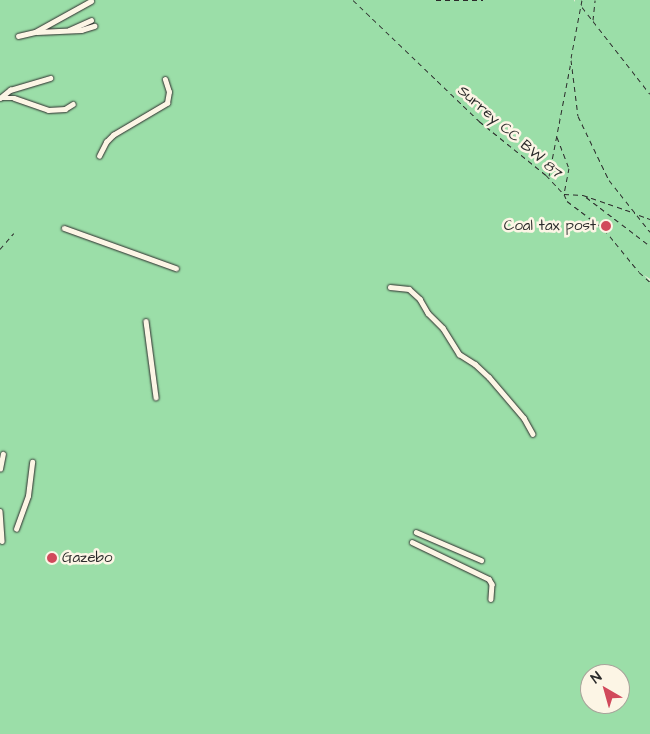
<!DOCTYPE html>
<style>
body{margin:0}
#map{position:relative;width:650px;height:734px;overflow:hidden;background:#fcf5e5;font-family:"Architects Daughter",sans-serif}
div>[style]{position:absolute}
.green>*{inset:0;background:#9bdea8}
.path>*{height:1px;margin-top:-0.5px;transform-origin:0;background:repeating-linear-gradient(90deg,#2b2b2b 0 5px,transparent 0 9px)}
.roads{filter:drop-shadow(0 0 1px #2b2b2b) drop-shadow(0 0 1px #2b2b2b)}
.lane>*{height:4.5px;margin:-2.25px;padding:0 2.25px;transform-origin:2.25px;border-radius:2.25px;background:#fcf5e5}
.dots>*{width:14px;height:14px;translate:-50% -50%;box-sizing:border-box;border:2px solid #fcf5e5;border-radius:50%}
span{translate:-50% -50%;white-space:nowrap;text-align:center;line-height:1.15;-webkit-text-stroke:5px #fcf5e5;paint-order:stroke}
.street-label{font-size:15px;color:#2b2b2b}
.poi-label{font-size:15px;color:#2b2b2b}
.right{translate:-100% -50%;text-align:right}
.left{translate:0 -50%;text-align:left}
.north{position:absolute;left:580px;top:664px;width:50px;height:50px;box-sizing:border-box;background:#fcf5e5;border:1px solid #a8a49b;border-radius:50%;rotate:322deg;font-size:14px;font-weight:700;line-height:20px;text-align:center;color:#2b2b2b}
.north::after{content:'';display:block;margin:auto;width:18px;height:22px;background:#d1495b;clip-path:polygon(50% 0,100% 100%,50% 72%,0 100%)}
</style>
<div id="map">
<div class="green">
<div style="clip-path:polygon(evenodd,0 0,574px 0,575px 2px,575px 0,650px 0,650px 279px,644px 275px,650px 281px,650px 734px,0 734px,0 0,590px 674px,620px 674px,620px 704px,590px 704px,590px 674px)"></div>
</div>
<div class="path">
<div style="left:353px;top:0;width:175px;rotate:43.8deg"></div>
<div style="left:479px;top:121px;width:86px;rotate:38.9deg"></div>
<div style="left:546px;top:175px;width:26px;rotate:47deg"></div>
<div style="left:564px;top:194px;width:8px;rotate:67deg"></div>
<div style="left:567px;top:201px;width:46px;rotate:37.1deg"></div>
<div style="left:604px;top:229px;width:55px;rotate:50.9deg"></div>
<div style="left:639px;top:272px;width:15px;rotate:42deg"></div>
<div style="left:436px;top:0;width:47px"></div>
<div style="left:582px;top:7px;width:110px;rotate:52deg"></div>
<div style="left:593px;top:20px;width:20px;rotate:-84deg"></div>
<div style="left:571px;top:58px;width:59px;rotate:-79.3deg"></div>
<div style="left:571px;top:60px;width:56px;rotate:82.9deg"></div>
<div style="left:578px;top:116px;width:71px;rotate:64.2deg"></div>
<div style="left:609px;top:180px;width:66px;rotate:51.7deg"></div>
<div style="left:557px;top:137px;width:33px;rotate:69deg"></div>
<div style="left:569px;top:168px;width:26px;rotate:101deg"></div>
<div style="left:564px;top:194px;width:19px;rotate:3deg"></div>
<div style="left:583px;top:195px;width:55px;rotate:19.1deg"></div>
<div style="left:549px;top:176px;width:116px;rotate:-79.1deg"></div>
<div style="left:586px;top:197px;width:81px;rotate:37.4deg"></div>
<div style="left:639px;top:215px;width:12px;rotate:20deg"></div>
<div style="left:0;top:249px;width:21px;rotate:-49deg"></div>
</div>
<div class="roads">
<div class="lane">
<div style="left:69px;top:30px;width:24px;rotate:-24deg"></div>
<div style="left:37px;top:32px;width:44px;rotate:-2.6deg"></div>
<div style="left:81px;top:30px;width:14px;rotate:-17deg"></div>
<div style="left:18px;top:36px;width:17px;rotate:-13deg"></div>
<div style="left:35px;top:32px;width:64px;rotate:-29deg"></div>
<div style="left:0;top:98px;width:13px;rotate:-39deg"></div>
<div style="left:10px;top:90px;width:42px;rotate:-16.7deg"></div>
<div style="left:1px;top:98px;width:13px"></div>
<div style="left:14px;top:98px;width:36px;rotate:19deg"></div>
<div style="left:48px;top:110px;width:17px;rotate:-3deg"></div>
<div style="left:65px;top:109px;width:9px;rotate:-32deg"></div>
<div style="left:99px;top:156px;width:16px;rotate:-63deg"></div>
<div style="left:106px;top:142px;width:10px;rotate:-45deg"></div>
<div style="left:113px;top:135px;width:63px;rotate:-30.7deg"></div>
<div style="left:167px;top:103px;width:11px;rotate:-80deg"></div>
<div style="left:169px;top:92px;width:13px;rotate:-108deg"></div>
<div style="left:64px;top:228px;width:119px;rotate:19.7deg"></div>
<div style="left:390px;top:287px;width:19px;rotate:6deg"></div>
<div style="left:409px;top:289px;width:15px;rotate:42deg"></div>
<div style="left:420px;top:299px;width:16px;rotate:60deg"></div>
<div style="left:428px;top:313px;width:21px;rotate:45deg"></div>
<div style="left:443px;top:328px;width:31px;rotate:58deg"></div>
<div style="left:459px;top:354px;width:19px;rotate:32deg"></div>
<div style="left:475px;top:364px;width:19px;rotate:43deg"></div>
<div style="left:489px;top:377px;width:54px;rotate:49.5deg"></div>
<div style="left:524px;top:418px;width:18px;rotate:61deg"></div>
<div style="left:146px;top:321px;width:77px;rotate:82.5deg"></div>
<div style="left:0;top:469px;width:15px;rotate:-79deg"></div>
<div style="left:0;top:511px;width:30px;rotate:86deg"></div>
<div style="left:16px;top:529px;width:35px;rotate:-70deg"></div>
<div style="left:28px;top:496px;width:34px;rotate:-83deg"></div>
<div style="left:416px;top:532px;width:71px;rotate:23.3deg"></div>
<div style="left:412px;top:542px;width:85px;rotate:25.7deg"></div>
<div style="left:489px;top:579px;width:6px;rotate:59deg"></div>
<div style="left:492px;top:584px;width:15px;rotate:94deg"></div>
</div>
</div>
<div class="dots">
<div style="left:606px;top:226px;background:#d1495b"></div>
<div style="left:52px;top:558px;background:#d1495b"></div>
</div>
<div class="street-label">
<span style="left:510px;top:132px;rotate:41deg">Surrey CC BW 87</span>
</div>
<div class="poi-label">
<span class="right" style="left:596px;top:226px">Coal tax post</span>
<span class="left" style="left:62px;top:558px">Gazebo</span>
</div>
<div class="north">N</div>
</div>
